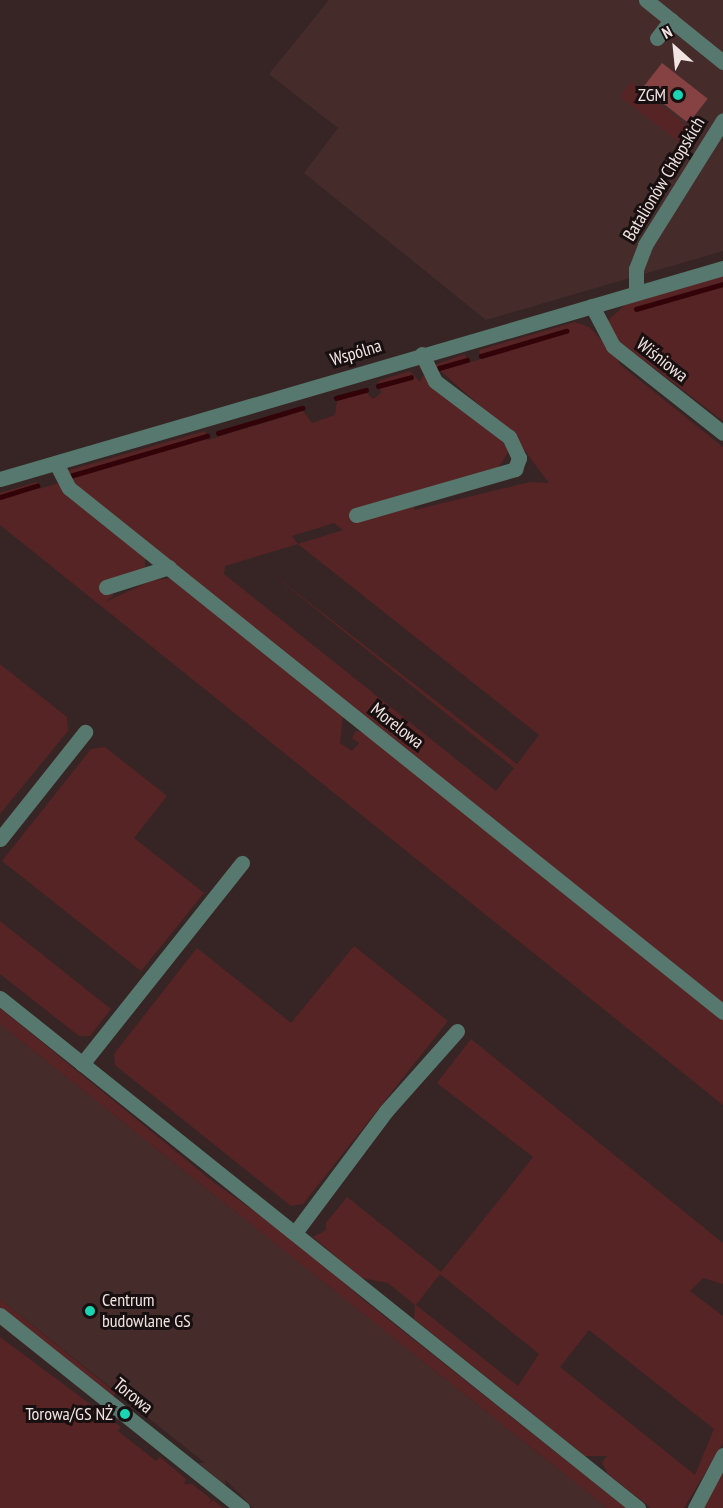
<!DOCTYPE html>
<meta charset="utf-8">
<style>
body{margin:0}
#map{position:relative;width:723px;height:1508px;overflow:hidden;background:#372424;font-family:"PT Sans Narrow",sans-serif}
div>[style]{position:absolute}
.built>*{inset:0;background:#452c2b}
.green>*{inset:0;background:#572425;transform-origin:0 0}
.stream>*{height:4.5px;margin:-2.25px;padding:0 2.25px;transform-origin:2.25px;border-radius:2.25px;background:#320308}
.building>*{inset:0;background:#864142;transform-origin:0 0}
.minor>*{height:15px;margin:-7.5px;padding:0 7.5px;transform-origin:7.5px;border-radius:7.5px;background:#56786e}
.dots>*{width:16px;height:16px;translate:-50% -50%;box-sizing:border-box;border:3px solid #181010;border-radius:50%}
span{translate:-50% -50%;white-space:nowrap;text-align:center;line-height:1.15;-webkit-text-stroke:6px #181010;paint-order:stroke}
.poi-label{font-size:18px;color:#f1e4e3}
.right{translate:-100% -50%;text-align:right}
.left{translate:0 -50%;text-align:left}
.street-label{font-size:18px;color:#f1e4e3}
.north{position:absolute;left:645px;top:18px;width:60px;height:60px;-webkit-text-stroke:4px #181010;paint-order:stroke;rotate:333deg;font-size:16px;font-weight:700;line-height:24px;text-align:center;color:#f1e4e3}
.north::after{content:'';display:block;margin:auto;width:21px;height:27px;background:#f1e4e3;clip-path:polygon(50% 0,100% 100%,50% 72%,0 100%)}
</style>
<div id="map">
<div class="built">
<div style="clip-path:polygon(329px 0,723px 0,723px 251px,486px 320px,304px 173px,338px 128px,269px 74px)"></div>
<div style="clip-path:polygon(0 1024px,607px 1508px,253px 1508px,225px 1479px,226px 1486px,198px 1463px,205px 1463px,0 1299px)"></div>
</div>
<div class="green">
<div style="left:631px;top:82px;width:79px;height:18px;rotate:38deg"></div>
<div style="clip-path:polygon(723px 275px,723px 421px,612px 336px,606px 322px,625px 305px)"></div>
<div style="clip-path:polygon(evenodd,575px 322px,589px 327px,620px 359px,618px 363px,723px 447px,723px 1006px,78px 489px,66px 471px,205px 431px,208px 440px,303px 411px,312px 423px,335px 415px,337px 401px,366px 392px,373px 399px,381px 393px,378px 381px,410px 371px,420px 382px,423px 375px,499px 436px,509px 451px,498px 468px,415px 504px,414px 510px,530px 482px,549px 483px,513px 435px,434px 365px,465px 354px,468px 363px,481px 359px,479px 350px,575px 322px,334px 523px,343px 530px,298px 544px,292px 536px,334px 523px,575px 322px,298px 544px,539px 735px,517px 764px,261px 565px,514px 768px,496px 791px,224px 574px,225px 566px,298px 544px)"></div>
<div style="clip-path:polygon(37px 482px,39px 489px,59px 483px,145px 557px,145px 568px,112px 589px,113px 596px,105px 602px,153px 580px,174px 578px,343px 715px,340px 743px,352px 751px,359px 743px,352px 738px,356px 731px,363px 732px,723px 1018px,723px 1105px,0 525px,0 493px)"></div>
<div style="clip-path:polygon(0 664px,67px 717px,68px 731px,0 814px)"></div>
<div style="clip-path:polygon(105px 747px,167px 796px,134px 838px,204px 893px,141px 971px,2px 861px,91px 749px)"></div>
<div style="clip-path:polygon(0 921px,111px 1009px,90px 1036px,79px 1036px,0 974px)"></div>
<div style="clip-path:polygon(354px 946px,448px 1021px,303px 1204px,291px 1206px,115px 1065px,114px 1054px,197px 948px,291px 1023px)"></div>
<div style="clip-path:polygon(0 1008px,212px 1181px,301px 1244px,360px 1297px,626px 1508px,607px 1508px,0 1024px)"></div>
<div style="clip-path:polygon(evenodd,471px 1039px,723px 1243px,723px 1284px,703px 1278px,690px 1291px,723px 1316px,723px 1443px,684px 1508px,651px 1508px,608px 1474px,602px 1462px,607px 1456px,585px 1456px,414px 1319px,415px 1305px,388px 1283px,361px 1278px,313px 1237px,326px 1230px,326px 1223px,347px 1197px,441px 1272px,504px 1194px,533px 1157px,437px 1083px,471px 1039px,440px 1274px,539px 1354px,518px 1386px,416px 1305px,440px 1274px,471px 1039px,589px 1330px,714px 1429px,695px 1475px,560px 1367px,589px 1330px)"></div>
<div style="left:0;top:1299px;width:149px;height:7px;rotate:39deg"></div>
<div style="clip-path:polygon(0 1337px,121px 1427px,118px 1431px,156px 1461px,160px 1457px,186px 1479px,184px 1484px,192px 1484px,211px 1499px,209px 1504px,213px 1500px,223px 1508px,0 1508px)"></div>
<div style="clip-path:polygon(723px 1465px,723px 1508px,702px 1508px)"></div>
</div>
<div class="stream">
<div style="left:636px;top:309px;width:91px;rotate:-16deg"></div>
<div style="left:481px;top:356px;width:89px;rotate:-16.4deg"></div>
<div style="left:439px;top:368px;width:29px;rotate:-16deg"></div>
<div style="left:378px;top:386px;width:34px;rotate:-15deg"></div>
<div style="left:336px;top:398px;width:31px;rotate:-15deg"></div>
<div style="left:218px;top:433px;width:88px;rotate:-16.6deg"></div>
<div style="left:70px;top:476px;width:143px;rotate:-16.3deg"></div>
<div style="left:0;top:497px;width:39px;rotate:-17deg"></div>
</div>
<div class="building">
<div style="left:662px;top:63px;width:58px;height:31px;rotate:38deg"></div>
</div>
<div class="minor">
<div style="left:646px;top:0;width:99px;rotate:38.8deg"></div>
<div style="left:657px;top:38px;width:23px;rotate:-52deg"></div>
<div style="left:636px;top:293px;width:24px;rotate:-90deg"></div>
<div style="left:636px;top:269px;width:26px;rotate:-69deg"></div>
<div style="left:645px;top:245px;width:147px;rotate:-58deg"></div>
<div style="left:592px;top:306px;width:45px;rotate:62.3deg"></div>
<div style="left:613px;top:346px;width:140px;rotate:38.3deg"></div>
<div style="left:56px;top:463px;width:28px;rotate:63deg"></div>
<div style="left:69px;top:488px;width:838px;rotate:38.7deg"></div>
<div style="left:0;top:479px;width:753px;rotate:-16.27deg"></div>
<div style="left:356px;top:515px;width:166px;rotate:-16.1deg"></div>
<div style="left:515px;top:469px;width:12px;rotate:-70deg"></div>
<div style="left:519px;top:458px;width:23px;rotate:-115deg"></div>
<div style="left:509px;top:437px;width:93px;rotate:-142.9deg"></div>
<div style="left:435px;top:381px;width:30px;rotate:-116deg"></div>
<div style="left:106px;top:587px;width:66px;rotate:-17.6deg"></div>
<div style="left:0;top:839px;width:137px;rotate:-51.5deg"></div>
<div style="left:0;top:998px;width:817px;rotate:38.64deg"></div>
<div style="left:82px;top:1064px;width:257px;rotate:-51.5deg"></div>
<div style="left:297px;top:1230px;width:149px;rotate:-53.2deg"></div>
<div style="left:386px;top:1111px;width:107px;rotate:-48.4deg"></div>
<div style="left:0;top:1315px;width:310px;rotate:38.6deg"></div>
<div style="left:695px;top:1508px;width:60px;rotate:-62.2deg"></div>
</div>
<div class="dots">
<div style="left:678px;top:95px;background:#19d5b2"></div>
<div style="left:90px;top:1311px;background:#19d5b2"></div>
<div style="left:125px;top:1414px;background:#19d5b2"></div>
</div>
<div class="poi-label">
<span class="right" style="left:666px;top:95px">ZGM</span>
<span class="left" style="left:102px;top:1311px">Centrum<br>budowlane GS</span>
<span class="right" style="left:113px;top:1414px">Torowa/GS NŻ</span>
</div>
<div class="street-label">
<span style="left:664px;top:179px;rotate:-59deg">Batalionów Chłopskich</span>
<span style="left:356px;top:353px;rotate:-17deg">Wspólna</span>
<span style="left:662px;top:360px;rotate:38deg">Wiśniowa</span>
<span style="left:397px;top:726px;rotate:38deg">Morelowa</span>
<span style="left:133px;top:1396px;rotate:39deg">Torowa</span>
</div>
<div class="north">N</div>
</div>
